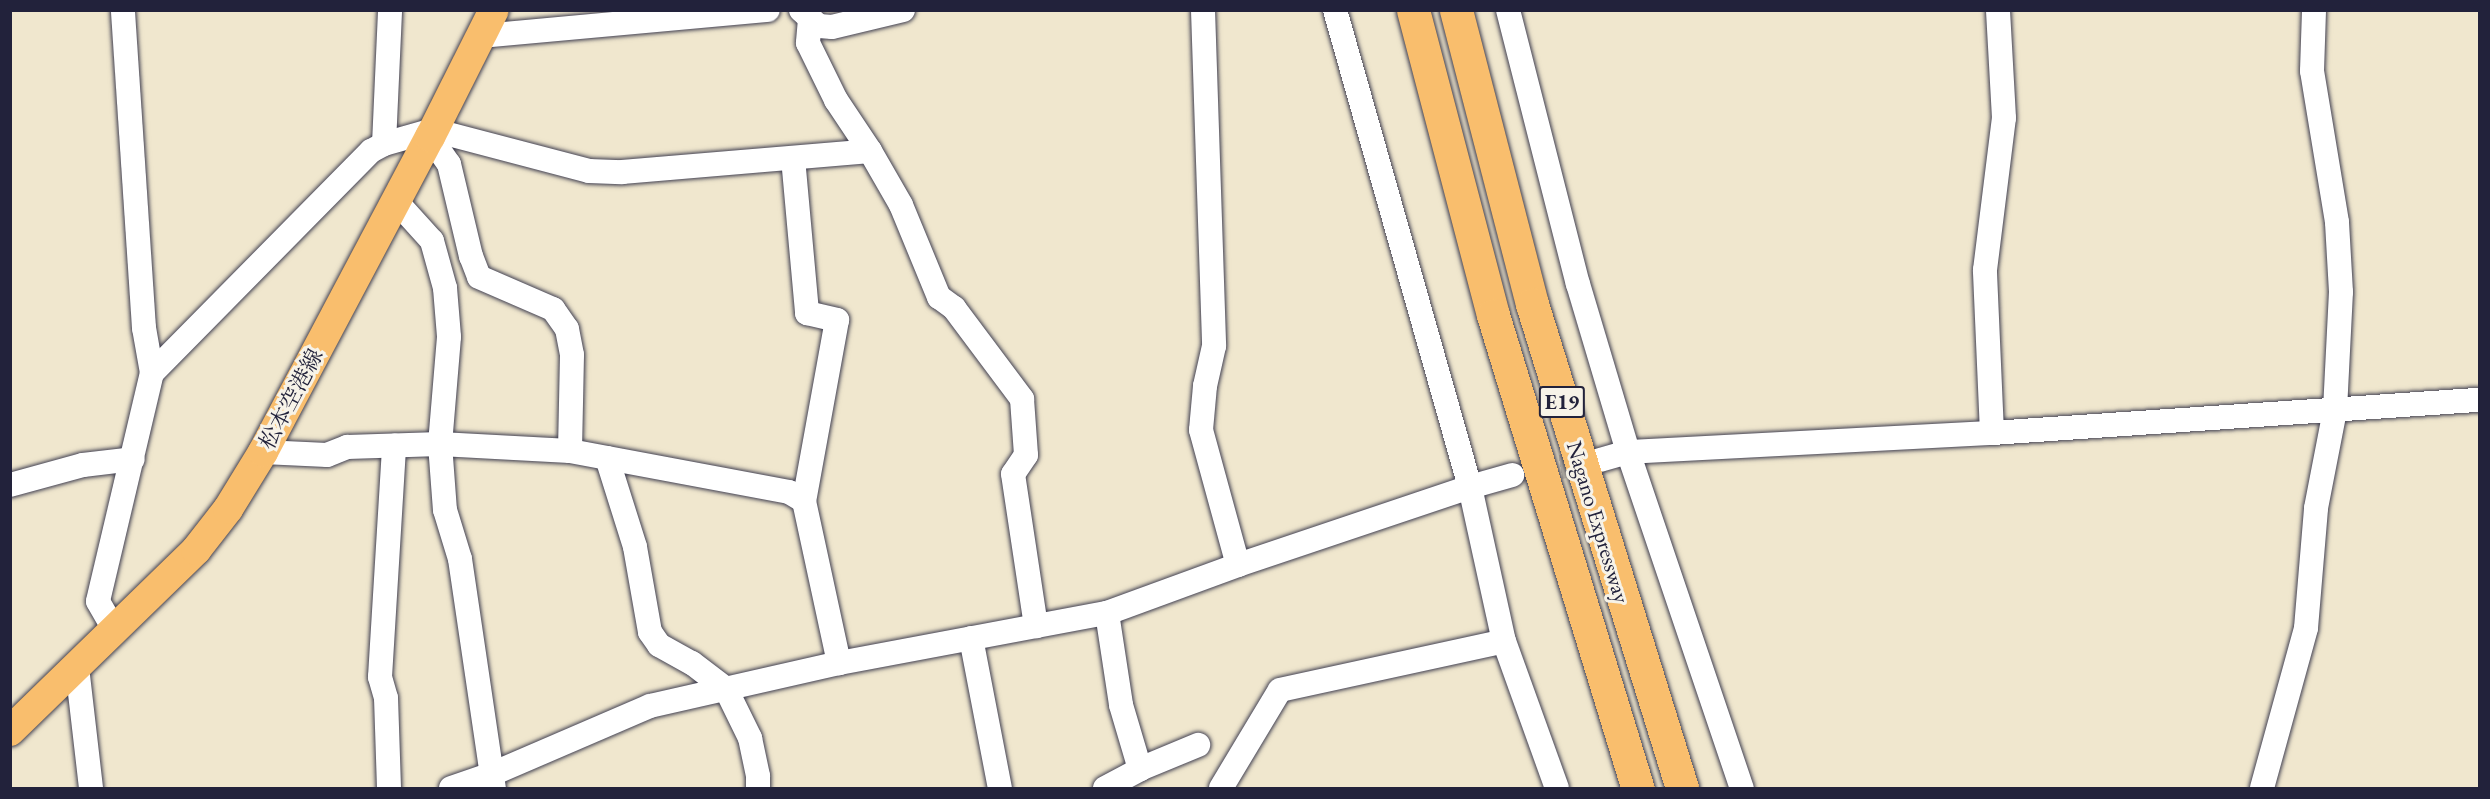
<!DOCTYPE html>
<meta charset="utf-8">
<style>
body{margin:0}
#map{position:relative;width:2490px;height:799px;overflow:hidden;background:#f0e7ce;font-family:"EB Garamond","Noto Serif JP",serif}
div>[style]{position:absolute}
.minor-tunnel>*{height:24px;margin-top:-12px;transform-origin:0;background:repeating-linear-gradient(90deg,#c7c0b1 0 24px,transparent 0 36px)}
.roads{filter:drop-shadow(0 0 2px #414051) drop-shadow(0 0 2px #414051)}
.minor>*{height:24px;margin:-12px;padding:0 12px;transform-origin:12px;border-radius:12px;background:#fff}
.major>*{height:30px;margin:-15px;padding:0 15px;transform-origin:15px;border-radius:15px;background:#f9be6d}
.highway>*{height:33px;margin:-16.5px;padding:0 16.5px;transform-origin:16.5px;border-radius:16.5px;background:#f9be6d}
span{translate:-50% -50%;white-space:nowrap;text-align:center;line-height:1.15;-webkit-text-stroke:6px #f7f3e8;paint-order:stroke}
.shield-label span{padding:2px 4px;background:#f7f3e8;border:2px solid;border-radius:4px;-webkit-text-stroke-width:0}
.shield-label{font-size:21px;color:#22223b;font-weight:700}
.street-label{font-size:22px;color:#22223b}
.frame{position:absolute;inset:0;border:12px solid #22223b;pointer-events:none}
</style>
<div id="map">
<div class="minor-tunnel">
<div style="left:1525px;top:473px;width:73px;rotate:-9.5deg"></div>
</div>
<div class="roads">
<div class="minor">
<div style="left:801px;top:10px;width:24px;rotate:42deg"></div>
<div style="left:819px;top:26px;width:13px;rotate:4deg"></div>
<div style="left:832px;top:27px;width:73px;rotate:-13.5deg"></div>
<div style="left:1203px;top:10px;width:336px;rotate:88.1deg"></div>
<div style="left:1214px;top:346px;width:41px;rotate:102.7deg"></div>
<div style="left:1205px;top:386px;width:44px;rotate:95.2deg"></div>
<div style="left:1201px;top:430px;width:140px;rotate:74.7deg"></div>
<div style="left:1335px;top:10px;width:496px;rotate:74.2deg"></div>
<div style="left:1470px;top:487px;width:158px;rotate:77.6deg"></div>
<div style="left:1504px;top:641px;width:156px;rotate:70.2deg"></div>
<div style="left:1508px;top:10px;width:283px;rotate:75.7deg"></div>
<div style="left:1578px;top:284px;width:175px;rotate:73.4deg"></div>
<div style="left:1628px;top:452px;width:355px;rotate:71.3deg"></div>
<div style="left:810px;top:19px;width:24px;rotate:95deg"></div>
<div style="left:808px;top:43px;width:64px;rotate:63.8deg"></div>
<div style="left:836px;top:100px;width:61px;rotate:56.3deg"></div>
<div style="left:870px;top:151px;width:62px;rotate:60.1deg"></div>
<div style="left:901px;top:205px;width:100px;rotate:67.6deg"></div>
<div style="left:939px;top:297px;width:19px;rotate:36deg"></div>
<div style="left:954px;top:308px;width:114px;rotate:53.2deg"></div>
<div style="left:1022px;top:399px;width:56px;rotate:85.9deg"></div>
<div style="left:1026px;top:455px;width:23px;rotate:124deg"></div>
<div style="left:1013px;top:474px;width:154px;rotate:81.4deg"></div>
<div style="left:481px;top:36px;width:288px;rotate:-5.2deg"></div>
<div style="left:430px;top:137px;width:33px;rotate:55deg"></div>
<div style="left:449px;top:164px;width:95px;rotate:76.6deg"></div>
<div style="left:471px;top:256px;width:22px;rotate:69deg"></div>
<div style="left:479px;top:277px;width:81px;rotate:23.4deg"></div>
<div style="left:553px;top:309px;width:24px;rotate:55deg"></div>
<div style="left:567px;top:329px;width:26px;rotate:79deg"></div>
<div style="left:572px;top:355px;width:96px;rotate:91.2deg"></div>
<div style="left:384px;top:144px;width:134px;rotate:-87.4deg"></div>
<div style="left:793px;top:158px;width:156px;rotate:84.8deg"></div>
<div style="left:807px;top:313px;width:31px;rotate:13deg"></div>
<div style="left:837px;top:320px;width:184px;rotate:100.3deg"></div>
<div style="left:804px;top:501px;width:166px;rotate:77.8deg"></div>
<div style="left:395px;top:200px;width:55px;rotate:47.9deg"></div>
<div style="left:432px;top:241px;width:49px;rotate:74.5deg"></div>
<div style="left:445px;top:288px;width:49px;rotate:85.3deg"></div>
<div style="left:449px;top:337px;width:107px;rotate:94.8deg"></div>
<div style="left:440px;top:444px;width:66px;rotate:85.7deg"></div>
<div style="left:445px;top:510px;width:51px;rotate:73deg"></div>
<div style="left:460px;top:559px;width:232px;rotate:81.6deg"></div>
<div style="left:152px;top:373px;width:312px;rotate:-45.4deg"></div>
<div style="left:371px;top:151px;width:15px;rotate:-28deg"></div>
<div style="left:384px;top:144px;width:51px;rotate:-15.9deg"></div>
<div style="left:433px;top:130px;width:161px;rotate:14.7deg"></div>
<div style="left:589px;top:171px;width:33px;rotate:2deg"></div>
<div style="left:622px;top:172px;width:249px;rotate:-4.8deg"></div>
<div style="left:1992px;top:433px;width:163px;rotate:-92.5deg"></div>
<div style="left:1985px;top:270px;width:153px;rotate:-82.9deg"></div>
<div style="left:2004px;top:118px;width:108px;rotate:-93.2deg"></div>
<div style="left:263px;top:452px;width:64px;rotate:2.7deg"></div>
<div style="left:327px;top:455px;width:22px;rotate:-22deg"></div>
<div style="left:347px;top:447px;width:93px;rotate:-1.8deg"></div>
<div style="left:440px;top:444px;width:130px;rotate:3.1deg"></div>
<div style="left:570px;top:451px;width:223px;rotate:10.6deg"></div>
<div style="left:789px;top:492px;width:17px;rotate:31deg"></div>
<div style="left:607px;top:458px;width:93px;rotate:72.5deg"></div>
<div style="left:635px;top:547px;width:86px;rotate:80deg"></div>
<div style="left:650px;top:632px;width:16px;rotate:55deg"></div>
<div style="left:659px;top:645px;width:38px;rotate:29deg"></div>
<div style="left:692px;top:663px;width:43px;rotate:37.4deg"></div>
<div style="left:726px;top:689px;width:55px;rotate:63.9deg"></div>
<div style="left:750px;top:738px;width:39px;rotate:78deg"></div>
<div style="left:758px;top:776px;width:12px;rotate:90deg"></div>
<div style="left:1600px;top:460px;width:29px;rotate:-16deg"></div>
<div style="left:1628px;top:452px;width:364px;rotate:-3deg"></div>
<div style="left:1992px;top:433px;width:489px;rotate:-3.9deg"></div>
<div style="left:10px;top:485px;width:76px;rotate:-15.3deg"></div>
<div style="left:83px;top:465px;width:50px;rotate:-6.8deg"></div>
<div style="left:1107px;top:613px;width:93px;rotate:81.3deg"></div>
<div style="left:1121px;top:705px;width:67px;rotate:73.5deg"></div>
<div style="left:115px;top:631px;width:34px;rotate:-120deg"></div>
<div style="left:98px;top:601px;width:234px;rotate:-76.7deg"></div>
<div style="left:152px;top:373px;width:46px;rotate:-100.1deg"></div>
<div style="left:144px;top:328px;width:319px;rotate:-93.8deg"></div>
<div style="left:971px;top:638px;width:153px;rotate:79.1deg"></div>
<div style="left:77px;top:667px;width:122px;rotate:83.4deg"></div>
<div style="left:389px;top:788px;width:90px;rotate:-91.9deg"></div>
<div style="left:386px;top:698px;width:22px;rotate:-106deg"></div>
<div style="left:380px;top:677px;width:232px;rotate:-86.5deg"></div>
<div style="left:451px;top:788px;width:43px;rotate:-18.9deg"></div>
<div style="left:492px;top:774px;width:172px;rotate:-23.3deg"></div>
<div style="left:650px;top:706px;width:194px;rotate:-12.8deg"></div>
<div style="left:839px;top:663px;width:273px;rotate:-10.6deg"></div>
<div style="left:1107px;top:613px;width:140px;rotate:-20.1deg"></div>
<div style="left:1238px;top:565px;width:245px;rotate:-18.6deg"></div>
<div style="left:1470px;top:487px;width:44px;rotate:-15.9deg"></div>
<div style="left:1105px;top:788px;width:40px;rotate:-28deg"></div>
<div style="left:1140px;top:769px;width:63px;rotate:-22.5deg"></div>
<div style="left:1221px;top:788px;width:114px;rotate:-59deg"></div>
<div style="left:1280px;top:690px;width:229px;rotate:-12.3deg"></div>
<div style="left:2262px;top:788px;width:166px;rotate:-74.6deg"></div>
<div style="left:2306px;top:628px;width:120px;rotate:-85.2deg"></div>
<div style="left:2316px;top:508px;width:100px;rotate:-79deg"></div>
<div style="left:2335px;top:410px;width:118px;rotate:-87.1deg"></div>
<div style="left:2341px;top:292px;width:70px;rotate:-93.3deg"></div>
<div style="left:2337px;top:222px;width:153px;rotate:-99.4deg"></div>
<div style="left:2312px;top:71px;width:61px;rotate:-88.1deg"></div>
</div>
<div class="major">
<div style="left:10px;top:731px;width:260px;rotate:-44.2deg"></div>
<div style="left:196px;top:550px;width:52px;rotate:-52deg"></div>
<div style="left:228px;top:509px;width:67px;rotate:-58.4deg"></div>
<div style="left:263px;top:452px;width:357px;rotate:-62.1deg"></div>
<div style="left:430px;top:137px;width:142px;rotate:-63.3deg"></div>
</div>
<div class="highway">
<div style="left:1413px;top:10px;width:315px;rotate:75.3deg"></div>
<div style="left:1493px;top:315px;width:495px;rotate:73deg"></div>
<div style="left:1456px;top:10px;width:304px;rotate:75.5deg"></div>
<div style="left:1532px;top:304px;width:507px;rotate:72.78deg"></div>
</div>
</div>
<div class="shield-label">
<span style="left:1562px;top:402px">E19</span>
</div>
<div class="street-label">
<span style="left:291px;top:399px;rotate:-62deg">松本空港線</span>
<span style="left:1598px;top:522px;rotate:73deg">Nagano Expressway</span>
</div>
<div class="frame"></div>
</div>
